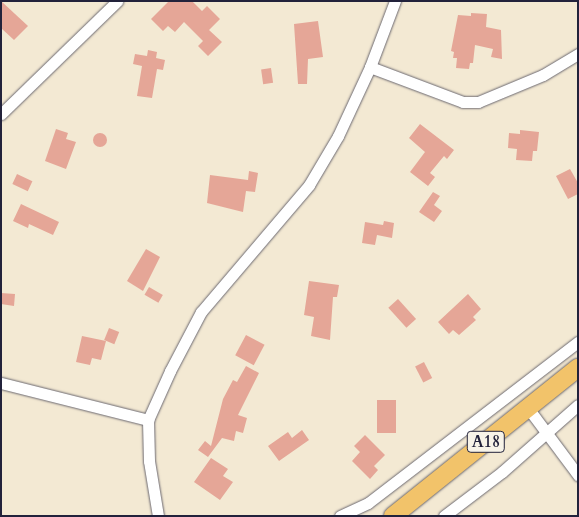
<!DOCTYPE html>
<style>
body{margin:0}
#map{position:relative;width:579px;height:517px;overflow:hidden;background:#f3e9d3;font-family:Cardo,serif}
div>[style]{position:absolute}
.building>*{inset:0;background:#e5a697;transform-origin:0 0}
.round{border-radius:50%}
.roads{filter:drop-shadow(0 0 1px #6b6870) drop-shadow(0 0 1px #6b6870)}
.minor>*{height:11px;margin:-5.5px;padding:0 5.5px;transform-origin:5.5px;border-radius:5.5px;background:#fff}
.trunk>*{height:18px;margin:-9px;padding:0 9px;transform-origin:9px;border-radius:9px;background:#f2c36a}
span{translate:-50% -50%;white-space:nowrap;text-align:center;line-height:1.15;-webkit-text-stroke:4.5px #f7f3e8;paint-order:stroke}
.shield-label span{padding:1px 4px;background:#f7f3e8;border:1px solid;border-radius:4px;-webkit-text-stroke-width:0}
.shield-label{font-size:16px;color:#22223b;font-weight:700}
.frame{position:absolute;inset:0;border:2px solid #22223b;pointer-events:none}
</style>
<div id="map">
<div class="building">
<div style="clip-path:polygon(1px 1px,28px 26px,14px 40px,1px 28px)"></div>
<div style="clip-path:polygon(169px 1px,192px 1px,202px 11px,207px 6px,220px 19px,209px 30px,222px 42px,208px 56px,198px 46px,203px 41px,184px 22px,175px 32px,168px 26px,163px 31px,151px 19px)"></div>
<div style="clip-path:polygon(471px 13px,487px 14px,486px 27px,501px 30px,502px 59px,491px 57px,493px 49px,475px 45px,473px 63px,470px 63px,469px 69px,456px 68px,457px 58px,453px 58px,454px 52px,451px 51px,458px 15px,471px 16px)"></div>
<div style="clip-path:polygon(318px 21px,323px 57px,308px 59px,307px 84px,298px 84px,294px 24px)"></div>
<div style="clip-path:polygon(148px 50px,157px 52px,156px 58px,165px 60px,163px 70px,157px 69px,152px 98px,137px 96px,142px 66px,133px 64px,135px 54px,147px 56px)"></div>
<div style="left:271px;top:68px;width:15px;height:10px;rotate:82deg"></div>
<div style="clip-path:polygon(420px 124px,454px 150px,447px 159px,444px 156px,430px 173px,435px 177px,428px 186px,410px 172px,425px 152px,409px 138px)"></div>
<div style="clip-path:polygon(56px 129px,68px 133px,66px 139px,76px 142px,66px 169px,45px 161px)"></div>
<div style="clip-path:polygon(520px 130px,539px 132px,537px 151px,533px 151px,532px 161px,516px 160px,517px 149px,508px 148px,509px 133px,520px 134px)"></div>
<div class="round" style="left:93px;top:133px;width:14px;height:14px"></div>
<div style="clip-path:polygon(570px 169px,578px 183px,578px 194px,568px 199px,556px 176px)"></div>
<div style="clip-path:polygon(249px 171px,258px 173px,255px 192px,246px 191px,243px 212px,207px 203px,210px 175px,248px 180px)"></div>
<div style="left:17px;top:174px;width:17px;height:11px;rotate:25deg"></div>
<div style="clip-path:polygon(433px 192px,440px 196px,434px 205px,442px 211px,434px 222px,419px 212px)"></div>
<div style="clip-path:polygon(21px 204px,59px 222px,53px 235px,29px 224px,28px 228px,13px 221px)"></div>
<div style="clip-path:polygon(384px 221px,394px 223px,392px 238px,377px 235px,375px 245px,362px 243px,365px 222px,383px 225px)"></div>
<div style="clip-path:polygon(146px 249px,160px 257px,143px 291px,127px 281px)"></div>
<div style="clip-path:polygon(309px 281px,339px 285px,337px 297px,333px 297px,330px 340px,311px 336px,314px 317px,304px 315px)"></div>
<div style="left:149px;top:287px;width:16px;height:9px;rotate:30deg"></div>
<div style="clip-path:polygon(1px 293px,15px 294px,14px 306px,1px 304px)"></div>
<div style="clip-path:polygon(468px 294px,481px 309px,473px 317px,476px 320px,459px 335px,453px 330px,449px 334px,438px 322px)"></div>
<div style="left:398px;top:299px;width:27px;height:13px;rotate:48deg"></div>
<div style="left:109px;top:328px;width:11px;height:13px;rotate:22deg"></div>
<div style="left:246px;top:335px;width:21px;height:23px;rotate:28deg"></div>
<div style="clip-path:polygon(82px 336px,106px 341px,101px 360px,92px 358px,90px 365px,76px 362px)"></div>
<div style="left:424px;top:362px;width:18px;height:10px;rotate:63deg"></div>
<div style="clip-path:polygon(246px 366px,259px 373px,238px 415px,247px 418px,243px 433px,236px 431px,234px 441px,222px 438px,208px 457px,198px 450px,205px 441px,211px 446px,223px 399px,233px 380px,237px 382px)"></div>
<div style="left:396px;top:400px;width:33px;height:19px;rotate:90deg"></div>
<div style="clip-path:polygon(302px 430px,309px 440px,279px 461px,268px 446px,288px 432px,292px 438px)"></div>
<div style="clip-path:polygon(365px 435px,385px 455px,374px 466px,378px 470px,370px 479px,352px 461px,360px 452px,354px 446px)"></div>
<div style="clip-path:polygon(211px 458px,228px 469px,223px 476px,233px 482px,220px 500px,194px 482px)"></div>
</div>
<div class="roads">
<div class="minor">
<div style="left:370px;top:67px;width:99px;rotate:20.6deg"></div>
<div style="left:463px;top:102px;width:15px"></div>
<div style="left:478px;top:102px;width:70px;rotate:-22.6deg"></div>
<div style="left:543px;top:75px;width:41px;rotate:-31deg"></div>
<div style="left:1px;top:114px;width:162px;rotate:-44.2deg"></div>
<div style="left:1px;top:383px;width:152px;rotate:14.1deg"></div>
<div style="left:528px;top:408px;width:84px;rotate:53.3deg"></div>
<div style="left:158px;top:516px;width:56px;rotate:-99.3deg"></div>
<div style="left:149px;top:461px;width:41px;rotate:-91.4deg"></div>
<div style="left:148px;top:420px;width:54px;rotate:-65.8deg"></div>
<div style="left:170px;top:371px;width:67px;rotate:-62.3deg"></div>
<div style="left:201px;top:312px;width:167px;rotate:-49.6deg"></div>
<div style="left:309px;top:185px;width:57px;rotate:-59.4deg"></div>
<div style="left:338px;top:136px;width:76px;rotate:-65.1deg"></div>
<div style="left:370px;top:67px;width:71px;rotate:-69.3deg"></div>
<div style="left:340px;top:516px;width:31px;rotate:-25deg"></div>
<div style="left:368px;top:503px;width:265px;rotate:-37.5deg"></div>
<div style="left:444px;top:516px;width:73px;rotate:-37.2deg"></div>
<div style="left:502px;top:472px;width:101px;rotate:-41.4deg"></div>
</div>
<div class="trunk">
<div style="left:393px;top:516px;width:237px;rotate:-38.7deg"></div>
</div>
</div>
<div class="shield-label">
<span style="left:486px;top:442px">A18</span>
</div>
<div class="frame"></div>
</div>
